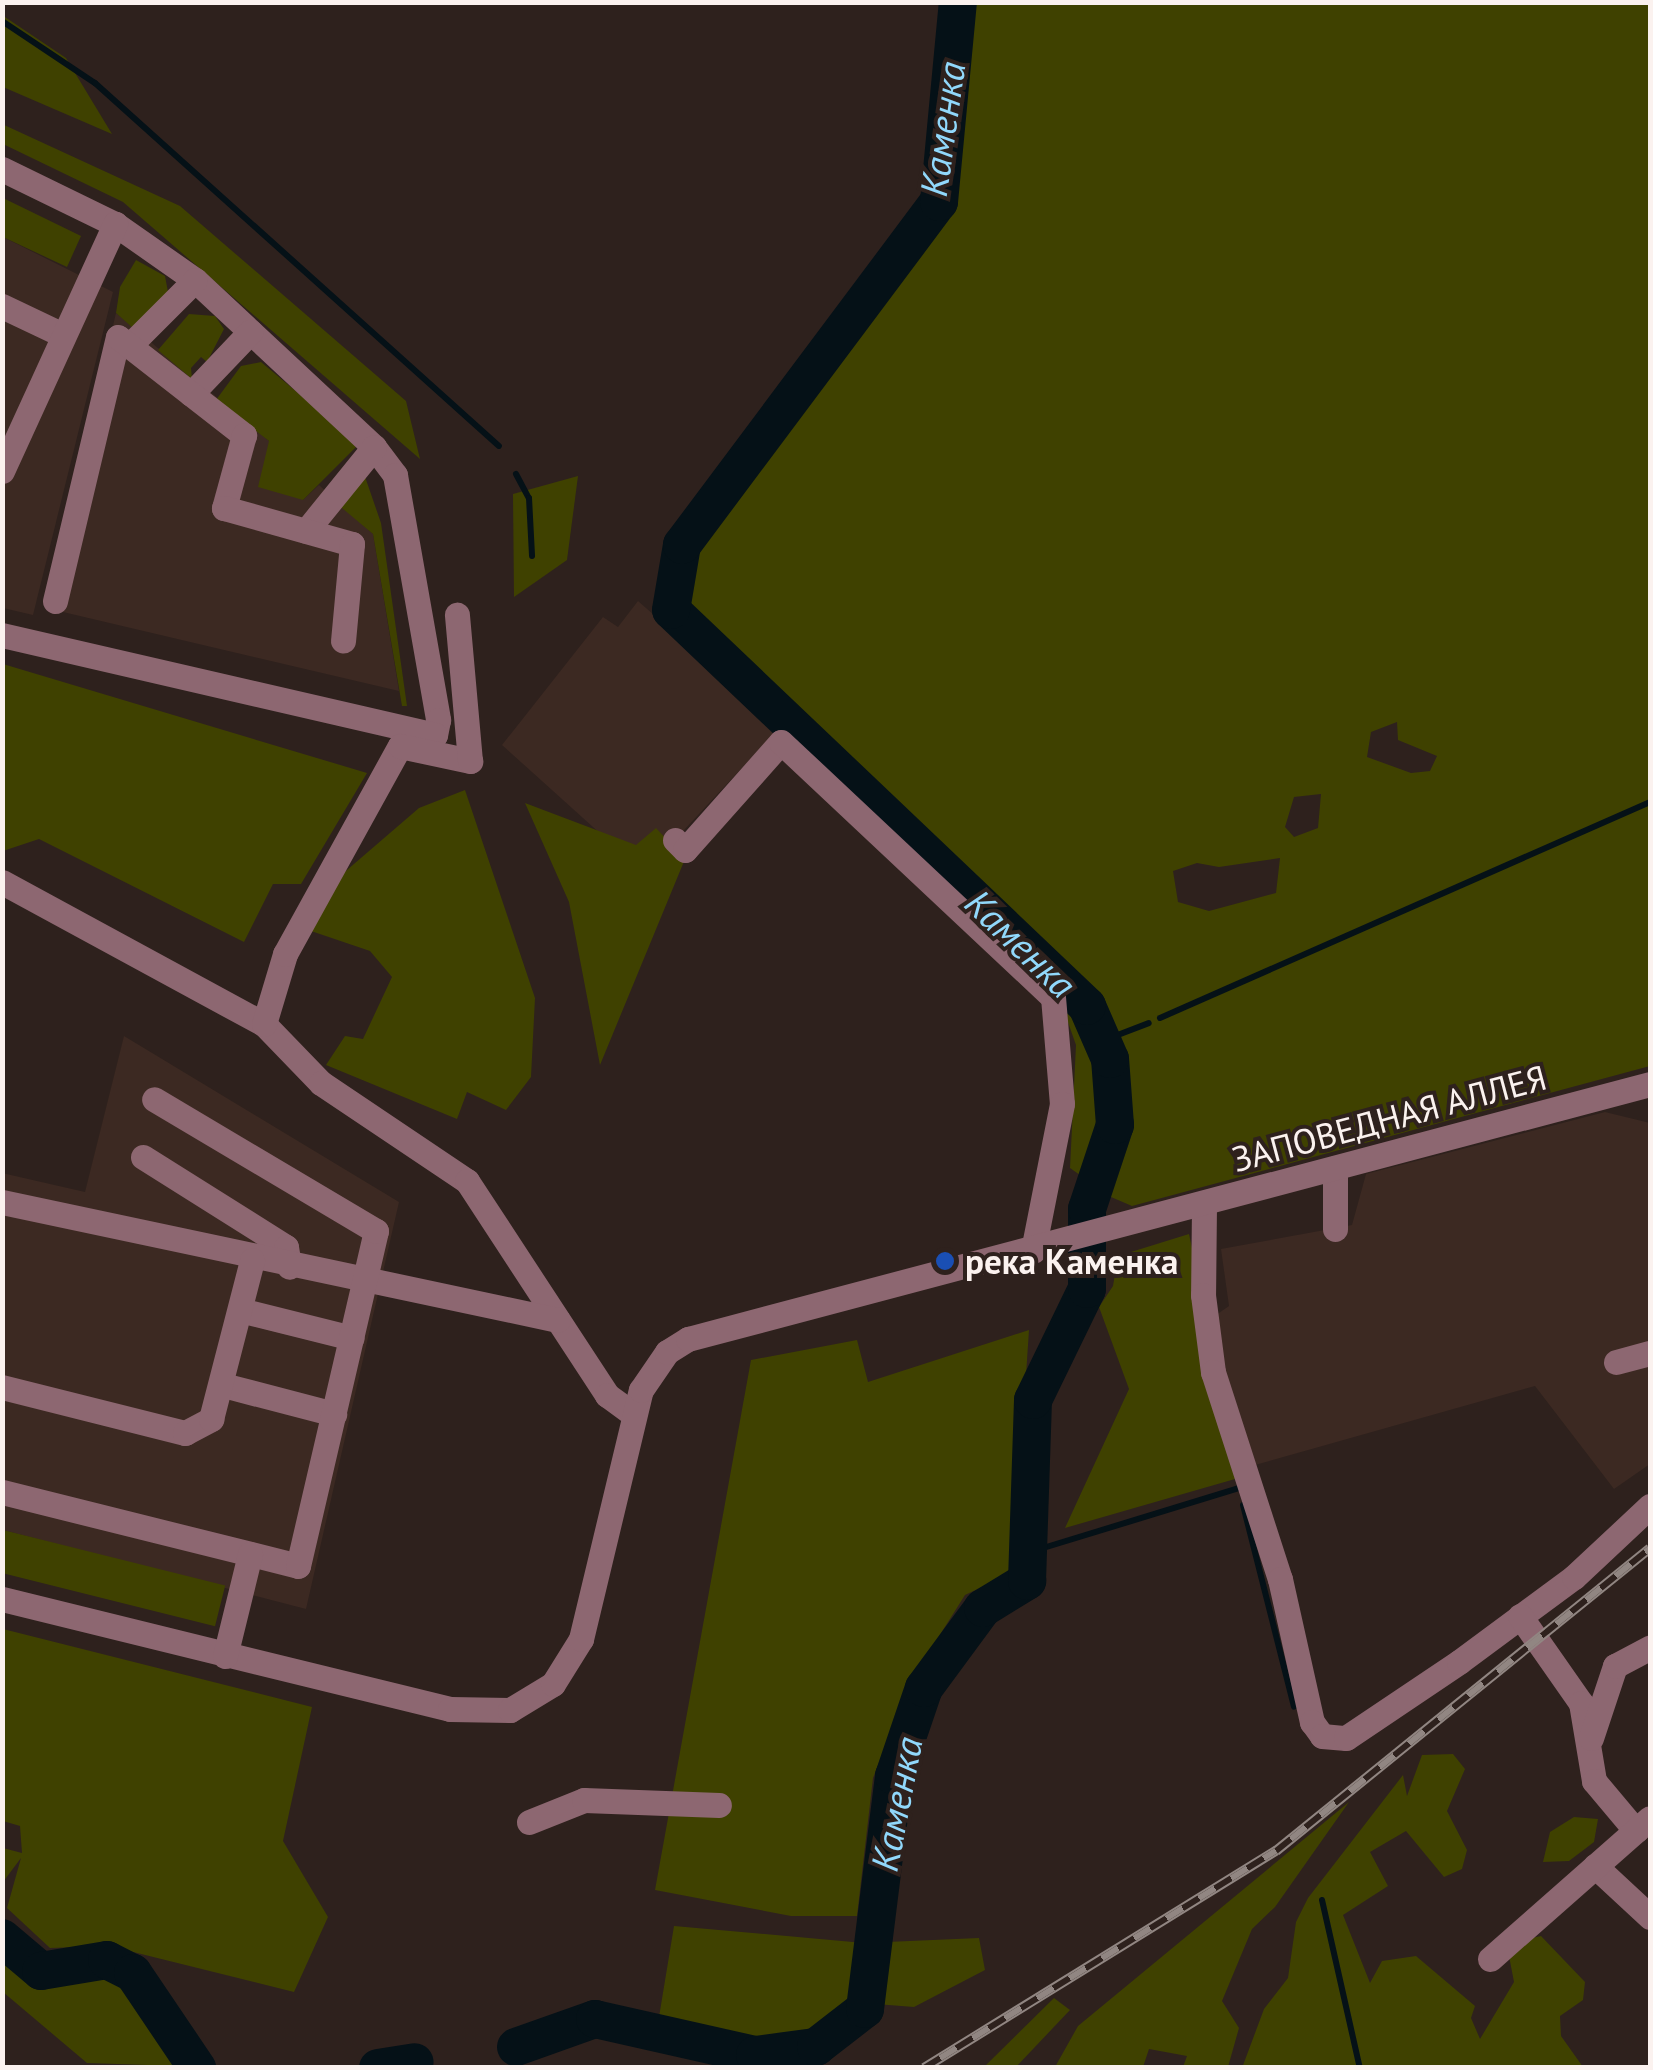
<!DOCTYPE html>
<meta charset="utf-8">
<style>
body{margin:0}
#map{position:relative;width:1653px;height:2070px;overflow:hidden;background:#2e211d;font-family:"PT Sans",sans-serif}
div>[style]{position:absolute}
.built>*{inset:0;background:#3c2922}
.green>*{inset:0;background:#3f4100;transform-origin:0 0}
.stream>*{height:6px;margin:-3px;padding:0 3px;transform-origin:3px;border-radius:3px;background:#051117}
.river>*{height:38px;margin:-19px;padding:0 19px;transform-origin:19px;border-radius:19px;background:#051117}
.minor>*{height:25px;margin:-12.5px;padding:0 12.5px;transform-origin:12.5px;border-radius:12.5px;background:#8d6771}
.rail>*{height:10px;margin-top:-5px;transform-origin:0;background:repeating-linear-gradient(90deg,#2e211d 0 19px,#918682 0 38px);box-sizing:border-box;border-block:2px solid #918682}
.dots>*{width:28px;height:28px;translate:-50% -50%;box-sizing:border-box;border:5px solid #2e211d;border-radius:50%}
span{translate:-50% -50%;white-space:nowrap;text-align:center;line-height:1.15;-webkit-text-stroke:8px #2e211d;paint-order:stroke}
.street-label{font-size:35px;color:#fbf2ef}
.poi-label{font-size:35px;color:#fbf2ef;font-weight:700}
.left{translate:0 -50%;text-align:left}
.water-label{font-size:38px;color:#91d8fb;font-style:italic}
.frame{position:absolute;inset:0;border:5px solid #fbf2ef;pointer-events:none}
</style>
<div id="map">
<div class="built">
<div style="clip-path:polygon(3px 237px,113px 292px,33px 615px,3px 608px)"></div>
<div style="clip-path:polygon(116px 313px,269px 441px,303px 500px,319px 485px,373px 534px,399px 691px,46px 608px)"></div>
<div style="clip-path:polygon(638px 601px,781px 726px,644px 873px,502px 745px,603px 617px,618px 627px)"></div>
<div style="clip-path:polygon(124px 1036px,399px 1202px,306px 1609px,3px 1530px,2px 1173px,85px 1192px)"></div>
<div style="clip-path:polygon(1605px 1112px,1650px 1123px,1650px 1464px,1614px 1489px,1535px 1386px,1248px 1467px,1222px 1369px,1216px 1315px,1229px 1306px,1221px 1249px,1352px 1225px,1366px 1174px)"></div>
</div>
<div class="green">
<div style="clip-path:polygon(evenodd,970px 3px,1650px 3px,1650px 1066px,1132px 1206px,1111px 1197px,1070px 1168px,1076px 1045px,1058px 994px,672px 615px,693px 552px,951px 208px,970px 3px,1397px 722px,1398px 740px,1437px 756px,1430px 771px,1411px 773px,1367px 757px,1371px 732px,1397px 722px,970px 3px,1321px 794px,1318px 828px,1294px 837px,1285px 827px,1294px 797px,1321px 794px,970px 3px,1280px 858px,1276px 893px,1209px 911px,1178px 902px,1173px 871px,1197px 863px,1219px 867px,1280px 858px)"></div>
<div style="clip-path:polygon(2px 15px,66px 58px,112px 134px,3px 87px)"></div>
<div style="clip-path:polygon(2px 124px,180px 206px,406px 401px,420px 459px,123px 202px,3px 144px)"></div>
<div style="clip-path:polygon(3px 198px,81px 236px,67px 267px,3px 237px)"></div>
<div style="clip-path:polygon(136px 260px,165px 276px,168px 292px,134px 329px,116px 313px,120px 287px)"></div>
<div style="clip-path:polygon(189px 314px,215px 316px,224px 329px,207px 362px,201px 357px,191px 368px,192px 379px,158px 350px)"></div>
<div style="clip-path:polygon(261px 362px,359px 444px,303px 500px,258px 487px,269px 441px,216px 400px,241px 366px)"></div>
<div style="clip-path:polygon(362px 468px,381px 523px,407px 706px,402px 706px,373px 534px,336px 503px)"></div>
<div style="clip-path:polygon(578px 476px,567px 560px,514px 597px,513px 494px)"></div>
<div style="clip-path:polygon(2px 664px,3px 664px,367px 773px,301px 884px,273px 884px,244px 942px,39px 839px,3px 851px)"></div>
<div style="clip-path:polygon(465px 790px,535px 998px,531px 1077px,506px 1110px,467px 1092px,457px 1119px,326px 1065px,345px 1036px,363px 1039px,392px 977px,370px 951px,311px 931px,340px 876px,419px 808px)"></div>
<div style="clip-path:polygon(525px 803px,636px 845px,656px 828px,685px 859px,600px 1065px,569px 902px)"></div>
<div style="clip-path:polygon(1189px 1234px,1242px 1477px,1065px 1528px,1129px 1389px,1099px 1307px,1113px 1286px,1118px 1256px)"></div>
<div style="clip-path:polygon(1029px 1330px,1013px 1572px,965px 1595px,912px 1679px,873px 1778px,857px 1916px,791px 1916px,655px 1890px,751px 1360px,857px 1340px,868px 1382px)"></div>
<div style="left:3px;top:1530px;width:229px;height:42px;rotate:14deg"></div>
<div style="clip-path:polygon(3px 1629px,312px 1707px,283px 1841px,328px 1917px,294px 1992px,109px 1946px,50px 1948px,7px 1908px,21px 1858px,3px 1882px,3px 1848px,22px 1853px,20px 1826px,3px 1821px)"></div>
<div style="clip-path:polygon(1453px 1754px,1465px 1769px,1447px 1811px,1467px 1850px,1462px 1869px,1444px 1877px,1406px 1831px,1370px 1852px,1388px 1886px,1343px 1915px,1370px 1983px,1382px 1961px,1416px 1956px,1475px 2006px,1471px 2018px,1480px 2039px,1514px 1982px,1509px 1956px,1518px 1941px,1541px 1936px,1585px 1982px,1583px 2000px,1560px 2016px,1561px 2036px,1583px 2067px,1242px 2068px,1264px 2009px,1288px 1978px,1296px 1922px,1308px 1898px,1403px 1775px,1407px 1796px,1422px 1755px)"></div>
<div style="clip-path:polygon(1349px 1802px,1275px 1907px,1252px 1929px,1222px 2001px,1239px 2028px,1228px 2067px,1166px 2067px,1183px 2067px,1187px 2056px,1149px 2049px,1143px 2067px,1055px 2067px,1078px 2026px)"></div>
<div style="clip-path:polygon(1574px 1817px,1598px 1819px,1594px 1842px,1569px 1861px,1543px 1862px,1550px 1832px)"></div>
<div style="clip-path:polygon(2px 1920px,45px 1962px,129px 1956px,208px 2067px,87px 2063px,3px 1992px)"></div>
<div style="clip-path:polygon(674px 1926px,864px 1943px,979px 1938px,985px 1970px,914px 2007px,863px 2003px,819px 2039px,756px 2048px,700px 2037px,659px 2017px)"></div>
<div style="clip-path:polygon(1054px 1998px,1070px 2010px,1016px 2067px,984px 2067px)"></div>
</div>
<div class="stream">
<div style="left:2px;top:21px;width:112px;rotate:33.7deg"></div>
<div style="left:95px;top:83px;width:543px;rotate:41.94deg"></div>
<div style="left:516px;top:474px;width:27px;rotate:62deg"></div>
<div style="left:529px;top:498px;width:58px;rotate:87deg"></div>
<div style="left:1160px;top:1018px;width:535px;rotate:-23.79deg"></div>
<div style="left:1102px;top:1041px;width:50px;rotate:-21deg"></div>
<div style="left:1243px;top:1505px;width:208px;rotate:75.8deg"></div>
<div style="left:1030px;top:1552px;width:219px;rotate:-17deg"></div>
<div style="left:1322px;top:1900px;width:172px;rotate:77.3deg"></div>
</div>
<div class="river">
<div style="left:2px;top:1938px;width:51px;rotate:40.2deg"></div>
<div style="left:41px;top:1971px;width:67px;rotate:-9.5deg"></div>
<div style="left:107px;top:1960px;width:29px;rotate:27deg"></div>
<div style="left:133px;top:1973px;width:115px;rotate:56deg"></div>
<div style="left:516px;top:2047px;width:84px;rotate:-19.5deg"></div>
<div style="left:595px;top:2019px;width:164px;rotate:12.7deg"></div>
<div style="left:755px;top:2055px;width:62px;rotate:-7.5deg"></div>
<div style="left:816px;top:2047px;width:62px;rotate:-37.8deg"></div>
<div style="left:865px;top:2009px;width:235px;rotate:-82.9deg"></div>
<div style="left:894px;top:1776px;width:93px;rotate:-71.2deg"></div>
<div style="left:924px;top:1688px;width:99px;rotate:-53.6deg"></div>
<div style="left:983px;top:1608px;width:52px;rotate:-31.5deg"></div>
<div style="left:1027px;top:1581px;width:181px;rotate:-88.1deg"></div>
<div style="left:1033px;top:1400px;width:123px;rotate:-64.1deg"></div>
<div style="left:1087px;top:1289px;width:80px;rotate:-90deg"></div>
<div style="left:1087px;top:1209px;width:89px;rotate:-71.6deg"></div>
<div style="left:1115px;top:1125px;width:66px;rotate:-94.3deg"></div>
<div style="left:1110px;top:1059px;width:58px;rotate:-113.5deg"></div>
<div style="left:1087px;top:1006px;width:574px;rotate:-136.41deg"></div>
<div style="left:671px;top:610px;width:66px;rotate:-80.4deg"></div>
<div style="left:682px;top:545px;width:429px;rotate:-53.2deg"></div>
<div style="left:939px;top:202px;width:201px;rotate:-84.6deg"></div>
<div style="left:378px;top:2068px;width:37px;rotate:-9deg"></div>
</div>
<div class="minor">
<div style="left:2px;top:169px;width:126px;rotate:26deg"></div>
<div style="left:115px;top:224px;width:98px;rotate:35deg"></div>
<div style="left:195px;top:280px;width:245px;rotate:43deg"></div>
<div style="left:374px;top:447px;width:35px;rotate:53deg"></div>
<div style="left:395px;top:475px;width:249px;rotate:80deg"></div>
<div style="left:438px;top:720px;width:15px;rotate:101deg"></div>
<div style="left:435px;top:735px;width:444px;rotate:-167deg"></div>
<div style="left:2px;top:306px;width:68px;rotate:25.4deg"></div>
<div style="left:129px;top:346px;width:93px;rotate:-45deg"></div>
<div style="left:191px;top:394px;width:86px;rotate:-46.4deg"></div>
<div style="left:2px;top:471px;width:272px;rotate:-65.4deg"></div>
<div style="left:306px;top:531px;width:108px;rotate:-51deg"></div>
<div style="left:55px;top:601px;width:271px;rotate:-76.6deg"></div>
<div style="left:118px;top:337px;width:160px;rotate:37.9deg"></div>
<div style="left:244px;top:435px;width:76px;rotate:105.3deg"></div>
<div style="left:224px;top:508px;width:133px;rotate:15.7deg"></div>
<div style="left:352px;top:544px;width:97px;rotate:95.3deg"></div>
<div style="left:675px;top:840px;width:14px;rotate:45deg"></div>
<div style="left:685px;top:850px;width:144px;rotate:-48.4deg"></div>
<div style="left:781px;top:742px;width:373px;rotate:43.2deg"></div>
<div style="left:1053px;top:997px;width:107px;rotate:85.2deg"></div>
<div style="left:1062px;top:1104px;width:150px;rotate:101.2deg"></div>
<div style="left:2px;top:882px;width:298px;rotate:28.5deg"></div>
<div style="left:264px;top:1024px;width:82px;rotate:46deg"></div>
<div style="left:321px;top:1083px;width:176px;rotate:33.9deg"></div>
<div style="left:467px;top:1181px;width:256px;rotate:56.8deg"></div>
<div style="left:607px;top:1395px;width:32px;rotate:36deg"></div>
<div style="left:264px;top:1024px;width:73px;rotate:-73.3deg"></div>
<div style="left:285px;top:954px;width:238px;rotate:-61.1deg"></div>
<div style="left:400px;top:746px;width:72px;rotate:12.1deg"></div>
<div style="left:470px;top:761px;width:147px;rotate:-95.1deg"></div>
<div style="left:143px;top:1157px;width:169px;rotate:32.2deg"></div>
<div style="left:286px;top:1247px;width:20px;rotate:81deg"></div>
<div style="left:2px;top:1202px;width:568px;rotate:11.98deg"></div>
<div style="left:1204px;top:1205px;width:90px;rotate:90.6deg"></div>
<div style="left:1203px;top:1295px;width:78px;rotate:82.6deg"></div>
<div style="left:1213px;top:1372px;width:218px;rotate:72.1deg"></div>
<div style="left:1280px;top:1579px;width:147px;rotate:77.4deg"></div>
<div style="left:1312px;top:1722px;width:17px;rotate:54deg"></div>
<div style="left:1322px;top:1736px;width:24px;rotate:5deg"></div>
<div style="left:1346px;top:1738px;width:136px;rotate:-33.9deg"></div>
<div style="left:1459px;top:1662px;width:143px;rotate:-36.5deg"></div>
<div style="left:1574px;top:1577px;width:104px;rotate:-43.1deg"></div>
<div style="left:1335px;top:1229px;width:61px;rotate:-90deg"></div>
<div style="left:240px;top:1310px;width:115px;rotate:14deg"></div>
<div style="left:1616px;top:1362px;width:35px;rotate:-15deg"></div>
<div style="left:223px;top:1385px;width:115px;rotate:14.6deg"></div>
<div style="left:2px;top:1387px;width:189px;rotate:14.1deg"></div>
<div style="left:185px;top:1433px;width:30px;rotate:-28deg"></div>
<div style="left:211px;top:1419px;width:164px;rotate:-75.5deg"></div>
<div style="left:2px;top:1492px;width:305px;rotate:14deg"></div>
<div style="left:298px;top:1566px;width:344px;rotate:-76.9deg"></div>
<div style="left:376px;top:1231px;width:258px;rotate:-149.3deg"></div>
<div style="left:2px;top:1599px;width:461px;rotate:13.8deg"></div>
<div style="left:450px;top:1709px;width:60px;rotate:1deg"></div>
<div style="left:510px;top:1710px;width:50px;rotate:-31.2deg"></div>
<div style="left:553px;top:1684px;width:53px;rotate:-58.1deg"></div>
<div style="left:581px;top:1639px;width:256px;rotate:-76.5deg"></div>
<div style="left:641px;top:1390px;width:46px;rotate:-55.6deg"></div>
<div style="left:667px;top:1352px;width:25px;rotate:-32deg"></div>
<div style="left:688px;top:1339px;width:995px;rotate:-14.85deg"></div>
<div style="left:1520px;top:1616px;width:106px;rotate:55deg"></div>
<div style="left:1581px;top:1703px;width:79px;rotate:80.5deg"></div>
<div style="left:1594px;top:1781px;width:65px;rotate:50deg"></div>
<div style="left:225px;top:1656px;width:105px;rotate:-76.2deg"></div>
<div style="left:1591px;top:1738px;width:76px;rotate:-71.6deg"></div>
<div style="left:1615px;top:1666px;width:40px;rotate:-28deg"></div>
<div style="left:529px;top:1822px;width:59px;rotate:-21.8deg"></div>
<div style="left:584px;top:1800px;width:135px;rotate:2.1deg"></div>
<div style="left:1595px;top:1866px;width:75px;rotate:42.8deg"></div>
<div style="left:1490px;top:1959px;width:213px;rotate:-41.4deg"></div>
</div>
<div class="rail">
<div style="left:924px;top:2068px;width:414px;rotate:-31.7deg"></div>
<div style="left:1276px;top:1851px;width:481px;rotate:-39deg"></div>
</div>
<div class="dots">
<div style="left:945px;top:1261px;background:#1a4fb4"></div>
</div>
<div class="street-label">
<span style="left:1389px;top:1118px;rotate:-15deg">ЗАПОВЕДНАЯ АЛЛЕЯ</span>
</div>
<div class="poi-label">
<span class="left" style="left:965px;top:1261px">река Каменка</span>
</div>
<div class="water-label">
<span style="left:942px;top:129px;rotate:-82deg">Каменка</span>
<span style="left:1021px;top:943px;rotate:44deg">Каменка</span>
<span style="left:896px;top:1804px;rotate:-79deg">Каменка</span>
</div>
<div class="frame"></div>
</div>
